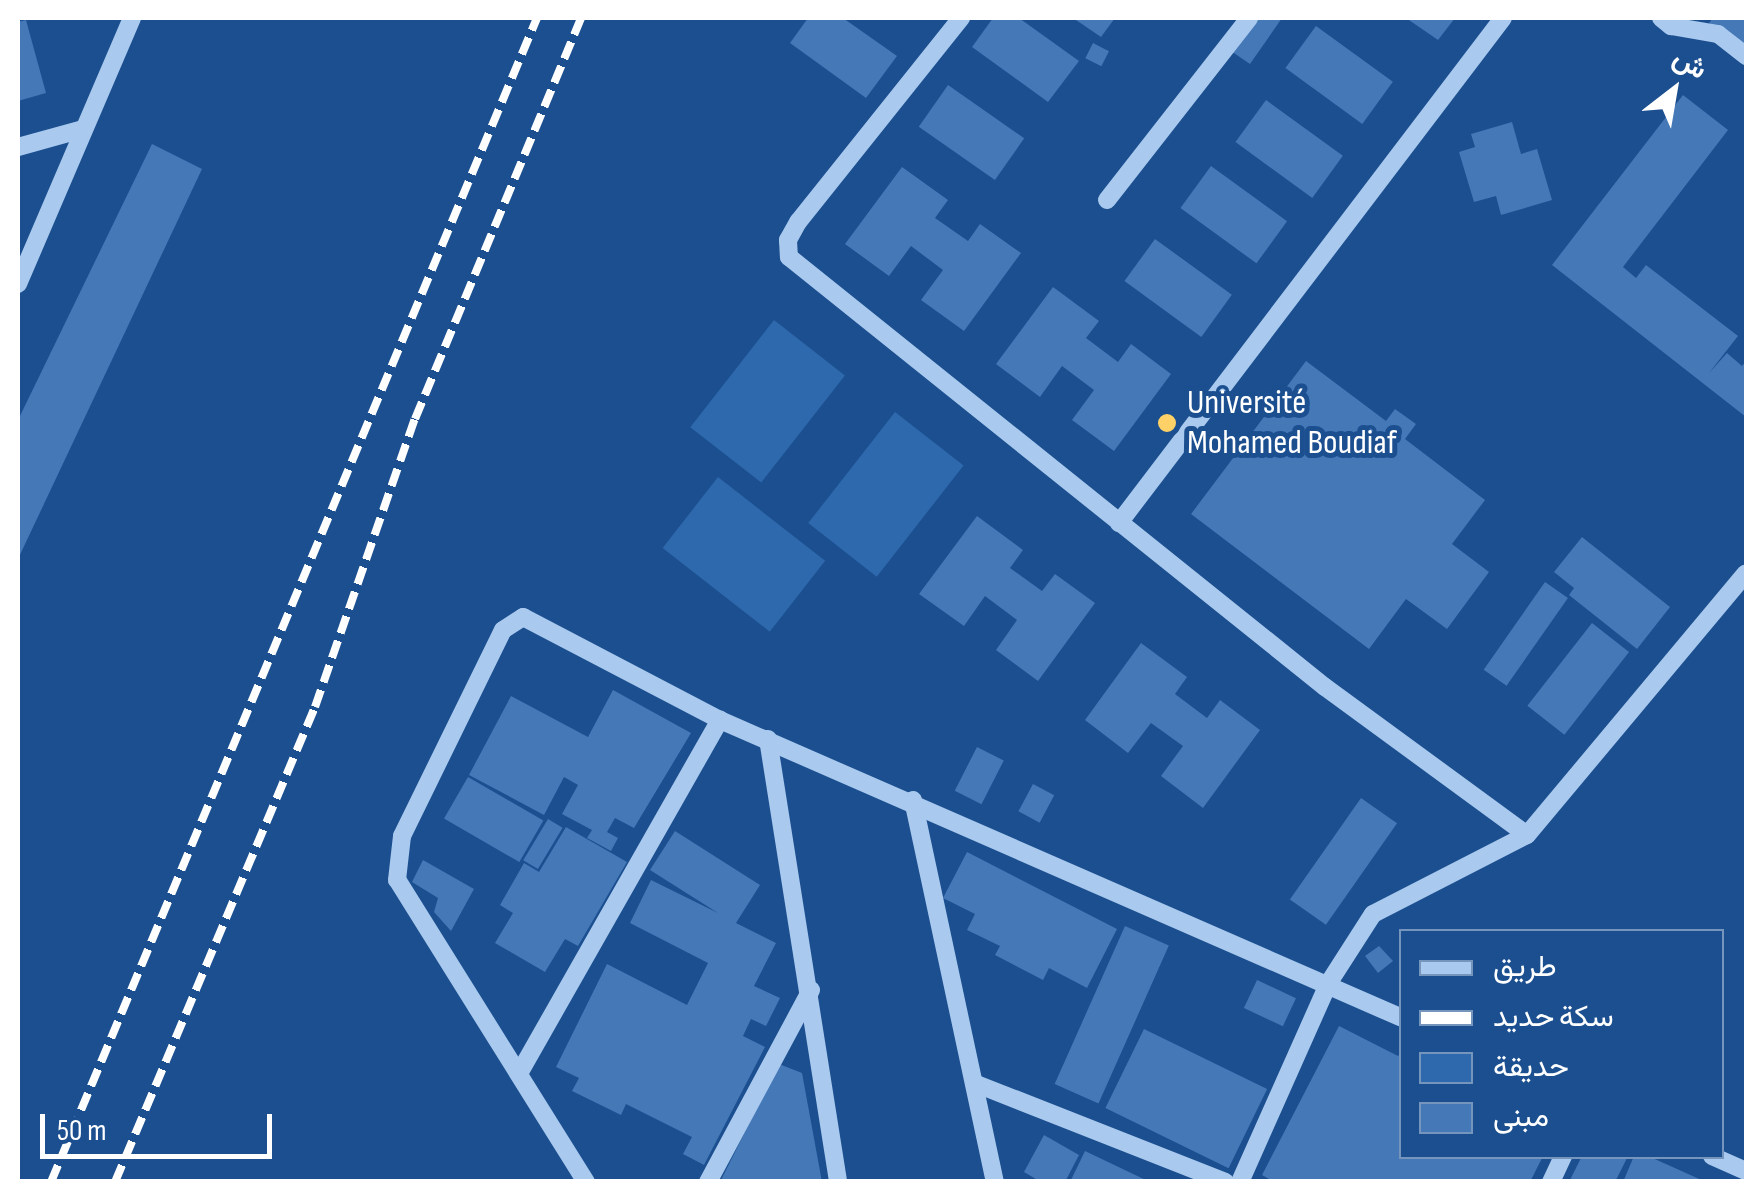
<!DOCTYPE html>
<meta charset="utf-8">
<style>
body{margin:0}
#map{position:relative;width:1764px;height:1199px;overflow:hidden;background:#1b4f8f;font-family:"Sofia Sans Condensed",Vazirmatn,sans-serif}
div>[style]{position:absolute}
.green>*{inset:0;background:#2e69ad;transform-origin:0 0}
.building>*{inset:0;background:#4478b7;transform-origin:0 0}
.minor>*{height:18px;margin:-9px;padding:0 9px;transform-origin:9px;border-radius:9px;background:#a9c9ee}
.rail>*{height:8px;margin-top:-4px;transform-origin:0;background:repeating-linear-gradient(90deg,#fff 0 18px,transparent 0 26px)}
.dots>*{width:28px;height:28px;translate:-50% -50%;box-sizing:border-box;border:5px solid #1b4f8f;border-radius:50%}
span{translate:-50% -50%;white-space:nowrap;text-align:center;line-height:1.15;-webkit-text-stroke:10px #1b4f8f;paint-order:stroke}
.poi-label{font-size:35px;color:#fff}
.left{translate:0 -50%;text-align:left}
.frame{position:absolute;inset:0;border:20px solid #fff;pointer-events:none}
.legend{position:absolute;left:1399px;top:929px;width:325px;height:230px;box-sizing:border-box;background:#1b4f8f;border:2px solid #7695bc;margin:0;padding:12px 18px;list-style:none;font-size:30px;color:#fff}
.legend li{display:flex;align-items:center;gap:20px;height:50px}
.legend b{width:50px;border:2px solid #7695bc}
.north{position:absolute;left:1624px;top:40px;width:100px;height:100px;-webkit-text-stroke:8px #1b4f8f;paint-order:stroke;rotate:31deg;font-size:28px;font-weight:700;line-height:40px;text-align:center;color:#fff}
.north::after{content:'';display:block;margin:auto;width:35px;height:45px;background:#fff;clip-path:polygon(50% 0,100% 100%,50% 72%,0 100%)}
.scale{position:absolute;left:40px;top:1114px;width:232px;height:45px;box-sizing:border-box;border:5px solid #fff;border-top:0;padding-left:12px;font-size:30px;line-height:35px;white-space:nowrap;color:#fff;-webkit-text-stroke:8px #1b4f8f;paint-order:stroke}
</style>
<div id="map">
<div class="green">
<div style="left:774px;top:320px;width:90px;height:136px;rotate:38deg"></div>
<div style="left:895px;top:412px;width:87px;height:141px;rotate:38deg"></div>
<div style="left:718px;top:477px;width:136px;height:90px;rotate:38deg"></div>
</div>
<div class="building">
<div style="clip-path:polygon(808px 18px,843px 18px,897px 56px,866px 98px,790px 43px)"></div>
<div style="clip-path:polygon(993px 18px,1019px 18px,1079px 61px,1048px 102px,972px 47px)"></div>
<div style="clip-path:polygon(1073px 18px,1115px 18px,1101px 37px)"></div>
<div style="clip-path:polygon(1245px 18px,1282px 18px,1250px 64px,1225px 47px)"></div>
<div style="clip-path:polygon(1406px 18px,1455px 18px,1438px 40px)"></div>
<div style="clip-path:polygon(1713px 18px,1746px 18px,1746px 52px,1709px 23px)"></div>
<div style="clip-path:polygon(26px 20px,46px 93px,18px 101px,18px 22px)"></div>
<div style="left:1316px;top:26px;width:95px;height:52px;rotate:36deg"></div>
<div style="left:1093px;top:43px;width:18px;height:17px;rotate:27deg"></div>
<div style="left:948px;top:85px;width:93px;height:51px;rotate:35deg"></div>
<div style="clip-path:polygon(1683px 95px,1728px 130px,1623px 267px,1636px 278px,1646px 265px,1738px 336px,1709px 373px,1727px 353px,1742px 366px,1746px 361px,1746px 417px,1552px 265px)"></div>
<div style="left:1266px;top:100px;width:95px;height:52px;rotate:36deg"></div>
<div style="clip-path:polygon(1512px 122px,1521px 154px,1537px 149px,1552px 200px,1501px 215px,1496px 196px,1474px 202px,1459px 152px,1475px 147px,1471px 134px)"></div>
<div style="clip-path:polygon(152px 144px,202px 169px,18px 559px,18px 420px)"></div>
<div style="left:1211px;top:166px;width:94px;height:52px;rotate:36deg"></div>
<div style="clip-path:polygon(902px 167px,948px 200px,935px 218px,968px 241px,980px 224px,1021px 253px,964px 331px,921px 300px,943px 270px,911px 246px,889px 276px,845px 244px)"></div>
<div style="left:1155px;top:239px;width:95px;height:52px;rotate:36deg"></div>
<div style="clip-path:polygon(1053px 287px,1099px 321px,1086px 338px,1118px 362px,1131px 344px,1171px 374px,1114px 451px,1072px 420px,1094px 390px,1062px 366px,1040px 397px,996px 364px)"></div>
<div style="clip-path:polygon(1306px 361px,1386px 421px,1395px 409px,1416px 424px,1405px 439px,1485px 500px,1452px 544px,1489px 572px,1447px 629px,1406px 599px,1369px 649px,1191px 514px)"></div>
<div style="clip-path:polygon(977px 516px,1023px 550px,1010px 568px,1042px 591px,1055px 574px,1095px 603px,1038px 681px,996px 650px,1017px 620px,985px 596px,964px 626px,919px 594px)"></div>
<div style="clip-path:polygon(1582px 537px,1670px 607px,1637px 649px,1569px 595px,1574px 588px,1554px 572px)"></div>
<div style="left:1545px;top:582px;width:28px;height:107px;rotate:35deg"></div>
<div style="left:1592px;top:623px;width:47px;height:105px;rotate:38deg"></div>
<div style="clip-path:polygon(1141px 643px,1187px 677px,1175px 694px,1207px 718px,1220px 700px,1260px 730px,1203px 808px,1161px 776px,1183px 746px,1151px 723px,1128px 753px,1085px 720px)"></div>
<div style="clip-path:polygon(613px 690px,691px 733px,634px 828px,615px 818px,607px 832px,618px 838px,611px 851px,587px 838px,592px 830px,562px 814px,578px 785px,564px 777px,544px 815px,469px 775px,511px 696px,588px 737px)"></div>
<div style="left:977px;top:747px;width:30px;height:49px;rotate:27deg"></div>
<div style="left:468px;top:777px;width:87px;height:48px;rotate:30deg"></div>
<div style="left:1033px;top:784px;width:24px;height:31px;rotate:28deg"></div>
<div style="left:1361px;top:798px;width:44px;height:124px;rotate:35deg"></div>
<div style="left:548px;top:819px;width:17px;height:48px;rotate:31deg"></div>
<div style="clip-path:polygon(566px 827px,627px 862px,578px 946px,565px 939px,545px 972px,495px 943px,513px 913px,500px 905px,524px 863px,539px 872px)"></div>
<div style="clip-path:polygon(675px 831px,760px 885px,736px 923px,776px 943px,754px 986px,780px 998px,766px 1026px,751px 1019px,743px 1036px,765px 1047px,704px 1165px,683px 1154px,692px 1137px,626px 1104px,621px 1115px,572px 1091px,579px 1078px,556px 1067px,607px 964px,687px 1005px,708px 963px,630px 923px,651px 880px,718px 913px,650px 870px)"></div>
<div style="clip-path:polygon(967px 852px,1117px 929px,1087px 988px,1049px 968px,1043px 980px,995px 955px,1000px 946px,967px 930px,975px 914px,943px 898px)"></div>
<div style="clip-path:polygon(423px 860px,474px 889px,451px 931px,434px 912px,438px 898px,412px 882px)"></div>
<div style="left:1125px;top:926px;width:48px;height:173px;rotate:24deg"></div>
<div style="clip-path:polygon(1379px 946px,1393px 961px,1378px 973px,1365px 956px)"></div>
<div style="left:1257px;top:980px;width:43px;height:31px;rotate:25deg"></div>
<div style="clip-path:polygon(1339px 1026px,1398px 1056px,1402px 1051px,1402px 1156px,1543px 1156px,1530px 1182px,1274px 1182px,1262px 1175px)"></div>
<div style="left:1144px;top:1029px;width:137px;height:88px;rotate:26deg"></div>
<div style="clip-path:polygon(779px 1064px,802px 1073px,822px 1182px,720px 1182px)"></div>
<div style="clip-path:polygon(1044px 1135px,1079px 1155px,1065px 1182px,1041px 1182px,1024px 1172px)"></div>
<div style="clip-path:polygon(1085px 1151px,1150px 1182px,1070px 1182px)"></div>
<div style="clip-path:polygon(1582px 1156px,1628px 1156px,1615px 1182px,1569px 1182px)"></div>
<div style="clip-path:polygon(1634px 1156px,1648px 1156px,1706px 1182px,1623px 1182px)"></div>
</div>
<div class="minor">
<div style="left:961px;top:18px;width:261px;rotate:128.6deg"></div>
<div style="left:798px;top:222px;width:21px;rotate:119deg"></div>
<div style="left:788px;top:240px;width:17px;rotate:87deg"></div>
<div style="left:789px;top:257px;width:687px;rotate:38.74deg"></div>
<div style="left:1325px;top:687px;width:250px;rotate:36.2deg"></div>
<div style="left:1661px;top:18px;width:13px;rotate:39deg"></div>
<div style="left:1671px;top:26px;width:48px;rotate:9.7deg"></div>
<div style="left:1718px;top:34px;width:36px;rotate:38deg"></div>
<div style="left:18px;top:147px;width:67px;rotate:-15.5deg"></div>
<div style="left:1107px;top:200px;width:231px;rotate:-52deg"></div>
<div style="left:18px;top:284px;width:289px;rotate:-66.8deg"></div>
<div style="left:1119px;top:523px;width:634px;rotate:-52.75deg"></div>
<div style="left:768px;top:739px;width:448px;rotate:81deg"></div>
<div style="left:913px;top:800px;width:391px;rotate:77.9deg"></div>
<div style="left:521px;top:1070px;width:403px;rotate:-60.4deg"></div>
<div style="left:974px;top:1083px;width:270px;rotate:21.5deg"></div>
<div style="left:1712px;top:1156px;width:37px;rotate:24deg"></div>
<div style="left:586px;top:1182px;width:356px;rotate:-122deg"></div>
<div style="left:397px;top:880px;width:44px;rotate:-83.5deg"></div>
<div style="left:402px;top:836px;width:229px;rotate:-63.9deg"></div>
<div style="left:503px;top:630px;width:24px;rotate:-33deg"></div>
<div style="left:523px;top:617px;width:222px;rotate:27.6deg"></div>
<div style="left:720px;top:720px;width:744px;rotate:23.6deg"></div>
<div style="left:708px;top:1182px;width:218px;rotate:-61.8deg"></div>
<div style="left:1240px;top:1182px;width:217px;rotate:-66deg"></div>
<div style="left:1328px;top:984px;width:83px;rotate:-57.3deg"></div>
<div style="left:1373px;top:914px;width:173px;rotate:-27.2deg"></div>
<div style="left:1527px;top:835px;width:341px;rotate:-50.1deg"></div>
<div style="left:1551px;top:1182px;width:29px;rotate:-65deg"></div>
</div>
<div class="rail">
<div style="left:51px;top:1182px;width:1261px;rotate:-67.34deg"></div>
<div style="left:115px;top:1182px;width:515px;rotate:-67.17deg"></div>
<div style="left:315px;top:707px;width:305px;rotate:-70.9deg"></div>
<div style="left:415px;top:419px;width:434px;rotate:-67.5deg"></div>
</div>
<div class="dots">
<div style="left:1167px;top:423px;background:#ffd166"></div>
</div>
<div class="poi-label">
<span class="left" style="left:1187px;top:423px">Université<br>Mohamed Boudiaf</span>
</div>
<div class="frame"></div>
<ul class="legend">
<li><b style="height:12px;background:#a9c9ee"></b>طريق</li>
<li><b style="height:12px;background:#fff"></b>سكة حديد</li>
<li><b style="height:28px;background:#2e69ad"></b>حديقة</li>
<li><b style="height:28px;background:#4478b7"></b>مبنى</li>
</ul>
<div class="north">ش</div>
<div class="scale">50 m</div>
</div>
